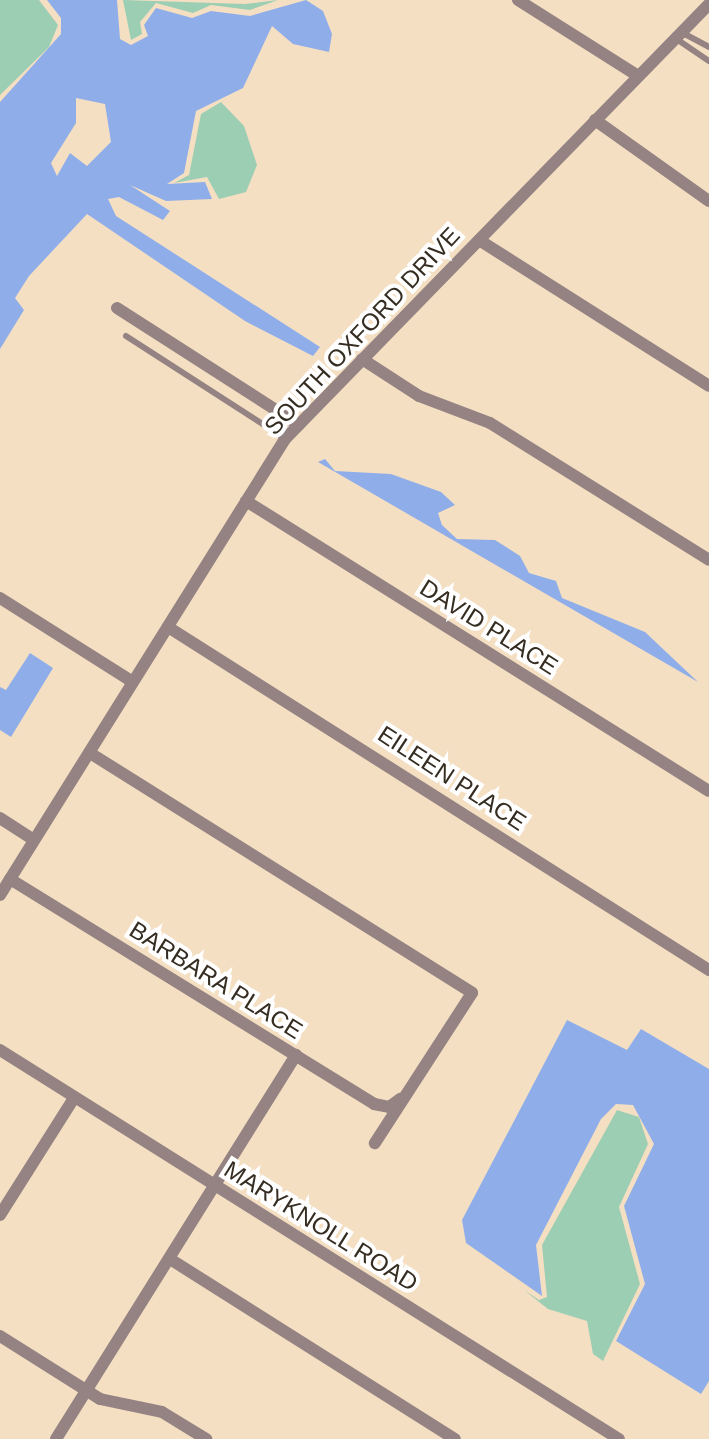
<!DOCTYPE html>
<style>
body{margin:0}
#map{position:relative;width:709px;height:1439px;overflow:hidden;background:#f4dfc3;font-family:Arial,sans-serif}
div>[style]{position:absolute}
.green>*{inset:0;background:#9cceb4}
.water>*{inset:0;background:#8faee9}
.service>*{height:6px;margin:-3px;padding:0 3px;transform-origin:3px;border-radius:3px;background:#948382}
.minor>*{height:12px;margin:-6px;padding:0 6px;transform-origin:6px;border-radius:6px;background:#948382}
span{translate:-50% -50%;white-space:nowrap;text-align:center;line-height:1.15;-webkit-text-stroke:8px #fff;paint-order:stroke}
.street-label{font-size:24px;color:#352d22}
</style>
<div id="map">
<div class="green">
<div style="clip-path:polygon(0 0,39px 0,58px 25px,49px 47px,0 95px)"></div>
<div style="clip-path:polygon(123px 0,245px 4px,278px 0,250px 10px,211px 5px,193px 13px,156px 3px,140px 22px,142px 34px,131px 40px)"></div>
<div style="clip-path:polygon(221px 102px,244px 126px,257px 165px,246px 192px,219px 199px,207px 177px,174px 183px,189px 175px,201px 114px)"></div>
<div style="clip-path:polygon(617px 1110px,639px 1117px,648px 1144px,619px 1207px,640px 1284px,603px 1361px,593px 1354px,587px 1321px,548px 1309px,524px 1290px,539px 1300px,547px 1297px,542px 1245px)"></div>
</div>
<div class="water">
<div style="clip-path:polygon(evenodd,47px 0,117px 0,120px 39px,131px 45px,148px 36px,144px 25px,156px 8px,192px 18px,211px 11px,250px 16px,306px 0,323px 11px,332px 34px,329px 52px,293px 44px,272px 26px,243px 88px,196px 111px,184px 173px,167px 184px,205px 182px,212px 199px,166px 201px,130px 185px,170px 211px,163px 220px,119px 197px,108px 199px,116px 216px,320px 347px,313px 356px,245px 321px,87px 214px,29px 276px,15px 298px,24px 310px,0 349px,0 102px,61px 34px,61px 18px,47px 0,76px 98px,105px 104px,111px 142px,87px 166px,70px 153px,57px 176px,51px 163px,76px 123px,76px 98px)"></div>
<div style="clip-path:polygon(325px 459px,335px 471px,391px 474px,441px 492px,455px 505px,438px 513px,442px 525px,457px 539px,495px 540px,520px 556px,529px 573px,556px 581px,562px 598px,645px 632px,698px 682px,318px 462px)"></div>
<div style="clip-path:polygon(30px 653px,53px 668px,11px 737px,0 730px,0 687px,6px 690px)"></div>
<div style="clip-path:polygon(567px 1020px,627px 1050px,641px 1029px,709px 1069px,709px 1381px,701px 1394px,616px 1341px,645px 1284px,624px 1206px,654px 1144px,633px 1105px,616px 1104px,601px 1119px,536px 1245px,542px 1296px,466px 1243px,462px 1220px)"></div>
</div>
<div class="service">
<div style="left:681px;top:32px;width:32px;rotate:28deg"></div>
<div style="left:675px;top:38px;width:41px;rotate:34.1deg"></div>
<div style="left:126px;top:336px;width:188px;rotate:32.8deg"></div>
</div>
<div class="minor">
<div style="left:518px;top:0;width:142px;rotate:32.3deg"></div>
<div style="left:595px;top:120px;width:140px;rotate:35.4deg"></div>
<div style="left:479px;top:240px;width:272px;rotate:32.4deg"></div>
<div style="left:117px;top:308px;width:216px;rotate:32.7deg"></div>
<div style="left:362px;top:359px;width:68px;rotate:33deg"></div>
<div style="left:419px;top:396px;width:76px;rotate:20.8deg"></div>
<div style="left:490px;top:423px;width:258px;rotate:32deg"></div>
<div style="left:246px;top:501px;width:546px;rotate:32.06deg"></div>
<div style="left:0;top:598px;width:157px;rotate:32.3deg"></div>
<div style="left:168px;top:627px;width:641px;rotate:32.38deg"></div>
<div style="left:90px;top:753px;width:451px;rotate:32.1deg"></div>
<div style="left:472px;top:993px;width:179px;rotate:122.9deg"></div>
<div style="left:0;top:818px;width:40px;rotate:32.9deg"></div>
<div style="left:10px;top:879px;width:428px;rotate:31.7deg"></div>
<div style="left:374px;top:1104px;width:15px;rotate:11deg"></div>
<div style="left:389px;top:1107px;width:14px;rotate:-36deg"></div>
<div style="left:0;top:895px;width:538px;rotate:-57.99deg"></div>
<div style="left:285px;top:439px;width:607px;rotate:-45.73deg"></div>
<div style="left:0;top:1050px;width:731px;rotate:32.15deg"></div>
<div style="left:0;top:1215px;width:138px;rotate:-57.7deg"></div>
<div style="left:170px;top:1259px;width:337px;rotate:32.3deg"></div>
<div style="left:0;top:1336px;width:118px;rotate:32.2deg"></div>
<div style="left:100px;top:1399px;width:63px;rotate:11.8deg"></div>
<div style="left:162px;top:1412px;width:52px;rotate:31.5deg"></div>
<div style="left:56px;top:1439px;width:453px;rotate:-58deg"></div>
</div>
<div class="street-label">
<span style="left:362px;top:331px;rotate:-47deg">SOUTH OXFORD DRIVE</span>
<span style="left:489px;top:627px;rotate:32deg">DAVID PLACE</span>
<span style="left:452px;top:778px;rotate:33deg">EILEEN PLACE</span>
<span style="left:216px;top:980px;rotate:32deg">BARBARA PLACE</span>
<span style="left:321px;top:1226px;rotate:32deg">MARYKNOLL ROAD</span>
</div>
</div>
